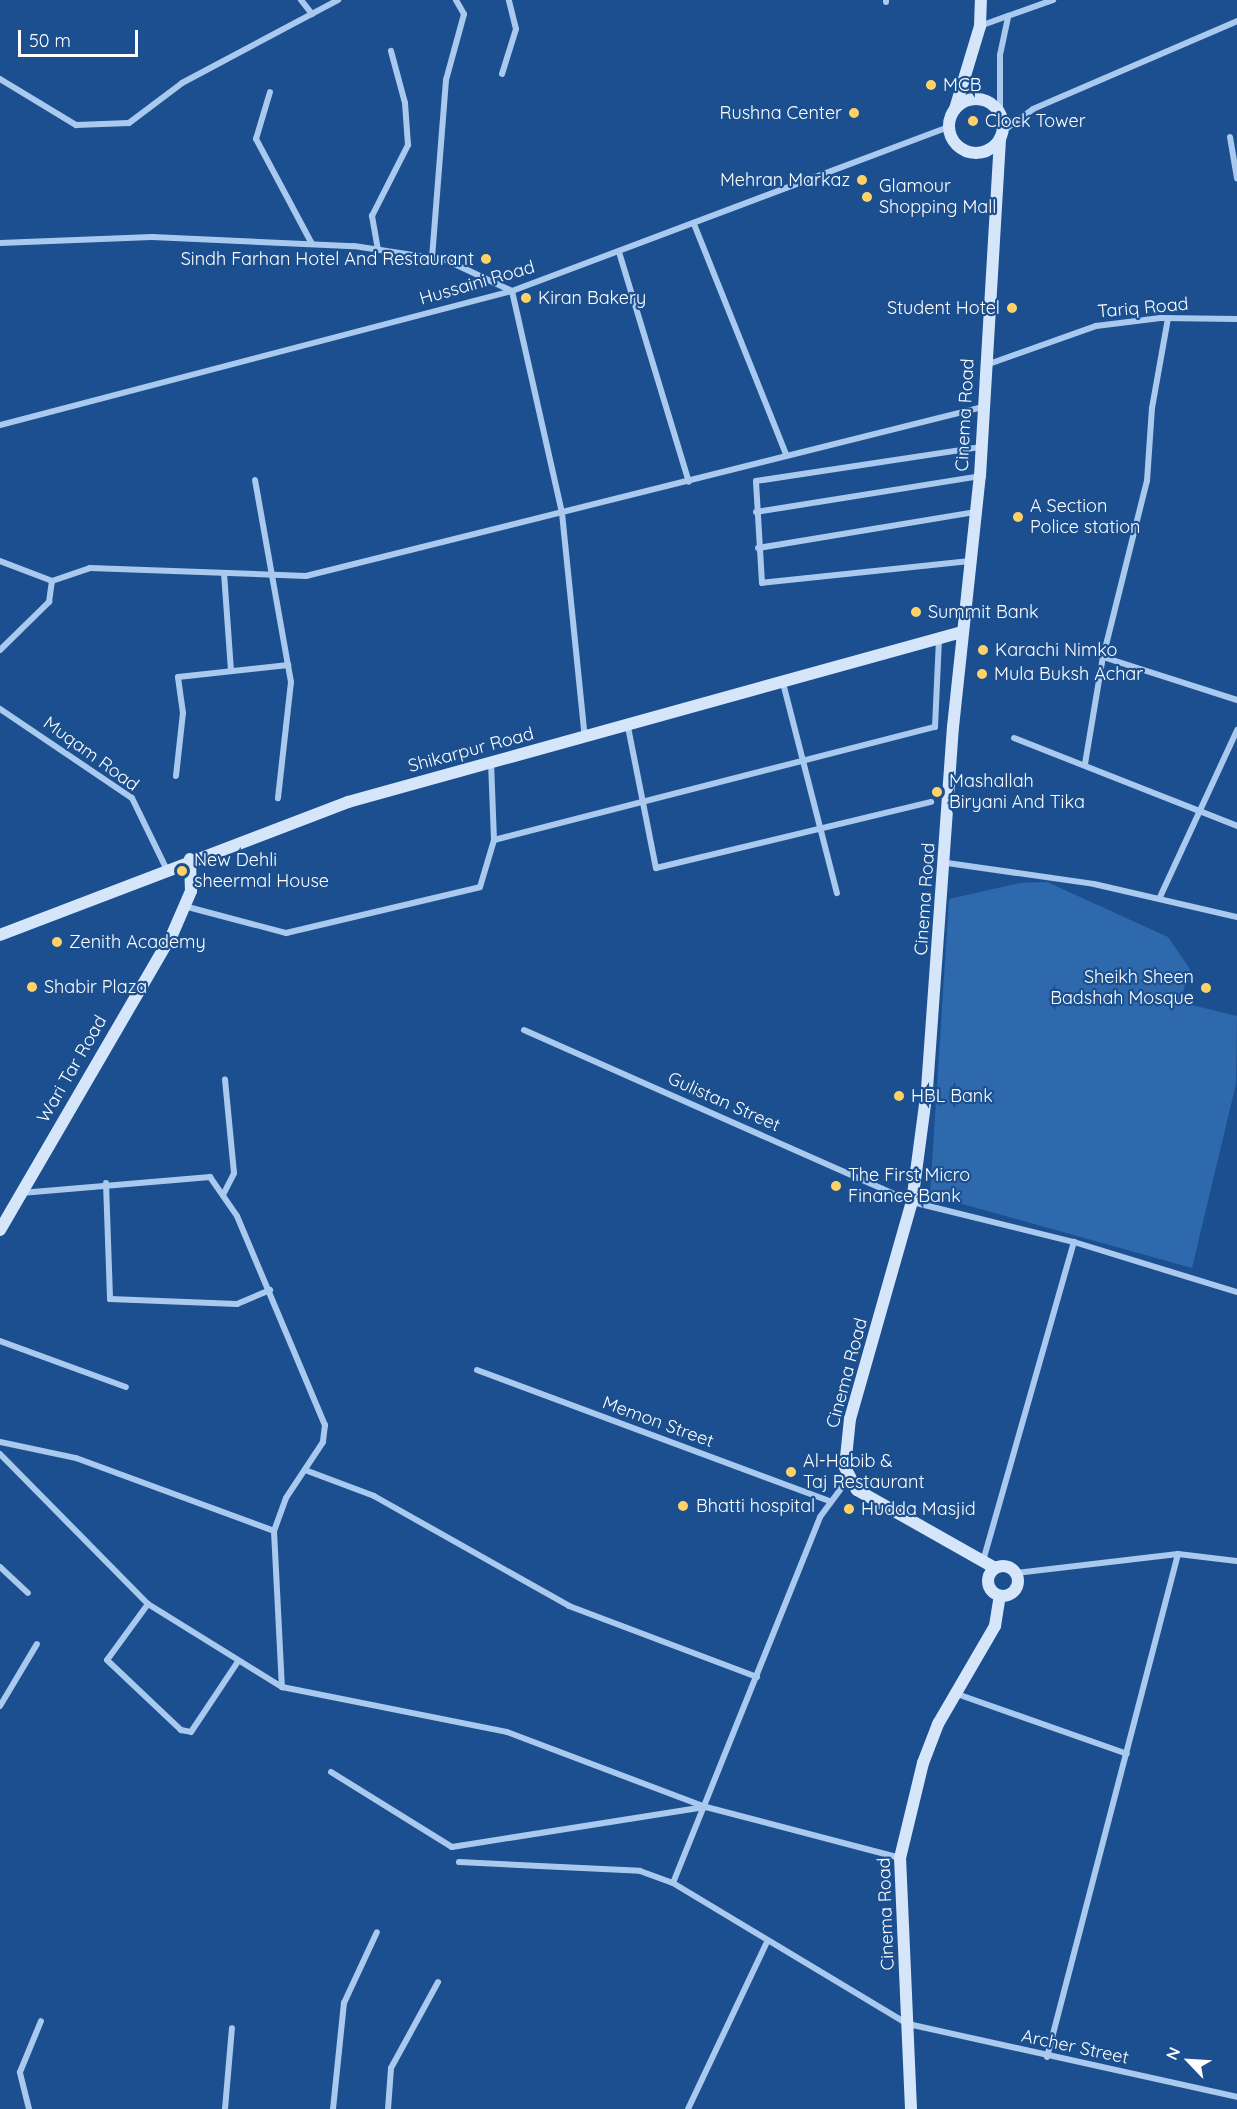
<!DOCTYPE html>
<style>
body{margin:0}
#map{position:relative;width:1237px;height:2109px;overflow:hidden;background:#1b4f8f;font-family:Quicksand,sans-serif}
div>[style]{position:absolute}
.green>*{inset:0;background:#2e69ad}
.street>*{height:6px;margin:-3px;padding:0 3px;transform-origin:3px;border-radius:3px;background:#a9c9ee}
.secondary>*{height:12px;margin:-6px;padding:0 6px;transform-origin:6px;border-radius:6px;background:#d6e6fa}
.secondary>.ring{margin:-6px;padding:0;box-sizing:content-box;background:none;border:12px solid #d6e6fa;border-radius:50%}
.dots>*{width:16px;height:16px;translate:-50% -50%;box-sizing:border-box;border:3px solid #1b4f8f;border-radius:50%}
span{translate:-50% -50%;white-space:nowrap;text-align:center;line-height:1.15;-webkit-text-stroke:4.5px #1b4f8f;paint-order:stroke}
.poi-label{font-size:18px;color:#fff}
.left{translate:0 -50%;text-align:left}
.right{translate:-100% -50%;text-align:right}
.street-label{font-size:18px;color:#fff}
.north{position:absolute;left:1159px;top:2031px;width:60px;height:60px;-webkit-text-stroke:4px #1b4f8f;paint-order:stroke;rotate:295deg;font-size:16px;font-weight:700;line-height:24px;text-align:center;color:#fff}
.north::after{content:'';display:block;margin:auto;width:21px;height:27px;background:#fff;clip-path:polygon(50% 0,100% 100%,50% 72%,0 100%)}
.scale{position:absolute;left:18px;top:30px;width:120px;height:27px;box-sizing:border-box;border:3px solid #fff;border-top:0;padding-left:8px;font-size:18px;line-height:21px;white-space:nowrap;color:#fff;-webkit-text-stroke:4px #1b4f8f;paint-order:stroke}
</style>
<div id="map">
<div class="green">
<div style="clip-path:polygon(1047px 882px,1168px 937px,1190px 969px,1180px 1002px,1237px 1016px,1236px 1084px,1192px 1268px,930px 1195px,949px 899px,1019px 883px)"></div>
</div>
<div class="street">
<div style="left:301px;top:0;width:18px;rotate:52deg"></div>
<div style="left:886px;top:2px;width:2px;rotate:-90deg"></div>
<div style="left:980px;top:26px;width:30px;rotate:-20deg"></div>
<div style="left:502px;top:74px;width:47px;rotate:-72.7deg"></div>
<div style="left:516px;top:29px;width:30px;rotate:-104deg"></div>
<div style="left:0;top:79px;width:89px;rotate:31.2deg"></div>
<div style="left:76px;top:125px;width:53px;rotate:-2.2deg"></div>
<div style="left:129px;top:123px;width:66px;rotate:-37deg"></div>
<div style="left:182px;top:83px;width:177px;rotate:-28deg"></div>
<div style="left:270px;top:92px;width:49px;rotate:106.6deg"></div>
<div style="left:256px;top:139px;width:119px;rotate:61.9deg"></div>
<div style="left:1000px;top:113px;width:58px;rotate:-90deg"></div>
<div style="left:1000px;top:55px;width:40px;rotate:-78deg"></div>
<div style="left:1008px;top:16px;width:48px;rotate:-19.6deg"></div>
<div style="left:1003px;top:131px;width:37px;rotate:-36deg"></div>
<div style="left:1033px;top:109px;width:222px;rotate:-23.3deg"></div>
<div style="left:1230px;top:137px;width:42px;rotate:80.3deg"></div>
<div style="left:694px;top:224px;width:248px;rotate:68.2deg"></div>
<div style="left:0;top:243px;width:152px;rotate:-2.3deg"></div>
<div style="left:152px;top:237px;width:202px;rotate:2.6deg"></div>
<div style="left:354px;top:246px;width:93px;rotate:8.7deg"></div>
<div style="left:446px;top:260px;width:73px;rotate:25.2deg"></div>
<div style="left:512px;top:291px;width:228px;rotate:77.3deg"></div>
<div style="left:562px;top:513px;width:227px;rotate:84.2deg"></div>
<div style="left:378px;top:250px;width:35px;rotate:-100deg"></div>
<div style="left:372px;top:216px;width:80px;rotate:-63.1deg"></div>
<div style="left:408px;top:145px;width:42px;rotate:-94.1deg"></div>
<div style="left:405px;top:103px;width:54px;rotate:-105.1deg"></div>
<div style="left:619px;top:252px;width:240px;rotate:73.1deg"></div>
<div style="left:432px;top:258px;width:179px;rotate:-85.5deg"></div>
<div style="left:446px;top:80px;width:68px;rotate:-74.7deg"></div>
<div style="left:464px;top:14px;width:16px;rotate:-120deg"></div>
<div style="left:986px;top:365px;width:117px;rotate:-19.5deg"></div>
<div style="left:1096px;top:326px;width:65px;rotate:-7deg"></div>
<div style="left:1161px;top:318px;width:76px;rotate:0.8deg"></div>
<div style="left:0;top:425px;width:529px;rotate:-14.67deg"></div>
<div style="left:512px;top:291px;width:467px;rotate:-20.6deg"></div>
<div style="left:255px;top:480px;width:205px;rotate:79.9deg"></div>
<div style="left:291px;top:682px;width:117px;rotate:96.4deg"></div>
<div style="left:756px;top:512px;width:227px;rotate:-9.1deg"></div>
<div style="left:758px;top:548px;width:221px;rotate:-9.4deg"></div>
<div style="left:0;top:561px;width:56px;rotate:21deg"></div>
<div style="left:52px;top:581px;width:40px;rotate:-18.9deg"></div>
<div style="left:90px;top:568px;width:216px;rotate:2.1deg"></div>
<div style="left:306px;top:576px;width:698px;rotate:-14.02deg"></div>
<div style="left:970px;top:561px;width:209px;rotate:174deg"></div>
<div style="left:762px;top:583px;width:102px;rotate:-93.4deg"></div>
<div style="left:756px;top:481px;width:228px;rotate:-8.6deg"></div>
<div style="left:224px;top:573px;width:98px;rotate:85.9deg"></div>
<div style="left:0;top:650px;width:69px;rotate:-44.4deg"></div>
<div style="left:49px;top:602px;width:21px;rotate:-82deg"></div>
<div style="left:1103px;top:657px;width:141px;rotate:17.8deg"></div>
<div style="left:783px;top:683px;width:217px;rotate:75.6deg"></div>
<div style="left:0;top:709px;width:159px;rotate:34deg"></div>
<div style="left:132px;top:798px;width:78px;rotate:64.1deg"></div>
<div style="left:628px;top:727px;width:144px;rotate:78.8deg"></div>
<div style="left:656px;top:868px;width:283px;rotate:-13.5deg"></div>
<div style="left:1014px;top:738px;width:240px;rotate:21.5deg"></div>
<div style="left:1085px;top:764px;width:109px;rotate:-80.5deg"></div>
<div style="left:1103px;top:657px;width:181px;rotate:-76deg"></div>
<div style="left:1147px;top:481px;width:73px;rotate:-86.1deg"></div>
<div style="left:1152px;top:408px;width:91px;rotate:-79.9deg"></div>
<div style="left:176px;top:776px;width:63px;rotate:-83.7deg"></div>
<div style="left:183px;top:713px;width:36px;rotate:-98deg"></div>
<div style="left:178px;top:677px;width:111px;rotate:-6.2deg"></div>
<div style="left:494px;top:840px;width:455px;rotate:-14.4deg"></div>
<div style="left:935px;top:727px;width:88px;rotate:-87.4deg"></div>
<div style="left:947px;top:863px;width:148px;rotate:8.1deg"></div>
<div style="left:1094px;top:884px;width:147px;rotate:13deg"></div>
<div style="left:1160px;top:897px;width:184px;rotate:-65.2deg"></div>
<div style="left:184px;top:906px;width:106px;rotate:14.8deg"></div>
<div style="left:286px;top:933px;width:199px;rotate:-13.3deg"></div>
<div style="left:480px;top:887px;width:49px;rotate:-73.4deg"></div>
<div style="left:494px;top:840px;width:77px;rotate:-92.2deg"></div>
<div style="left:524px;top:1030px;width:424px;rotate:23.9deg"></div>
<div style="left:912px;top:1202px;width:167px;rotate:13.9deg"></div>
<div style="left:1074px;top:1242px;width:170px;rotate:17.1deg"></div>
<div style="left:106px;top:1183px;width:116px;rotate:88deg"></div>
<div style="left:110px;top:1299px;width:127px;rotate:2.3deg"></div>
<div style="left:237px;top:1304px;width:36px;rotate:-23deg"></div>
<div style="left:21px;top:1193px;width:190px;rotate:-4.8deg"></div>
<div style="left:210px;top:1177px;width:47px;rotate:55.3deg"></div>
<div style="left:237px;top:1216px;width:227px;rotate:67.2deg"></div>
<div style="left:325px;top:1425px;width:17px;rotate:97deg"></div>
<div style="left:323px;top:1442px;width:67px;rotate:123.5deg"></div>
<div style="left:286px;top:1498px;width:35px;rotate:110deg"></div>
<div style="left:274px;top:1531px;width:156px;rotate:87.1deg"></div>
<div style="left:224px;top:1193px;width:22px;rotate:-63deg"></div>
<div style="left:234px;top:1173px;width:94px;rotate:-95.5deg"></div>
<div style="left:0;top:1341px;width:134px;rotate:20.1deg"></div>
<div style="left:477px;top:1370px;width:376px;rotate:20.4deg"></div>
<div style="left:0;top:1442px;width:78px;rotate:11.9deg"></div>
<div style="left:76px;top:1458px;width:211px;rotate:20.2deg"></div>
<div style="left:0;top:1454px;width:211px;rotate:45.4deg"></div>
<div style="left:148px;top:1604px;width:158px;rotate:31.8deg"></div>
<div style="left:282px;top:1687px;width:229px;rotate:11.3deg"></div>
<div style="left:507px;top:1732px;width:213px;rotate:20.7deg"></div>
<div style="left:706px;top:1807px;width:201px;rotate:14.7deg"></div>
<div style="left:305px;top:1470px;width:74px;rotate:20.6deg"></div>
<div style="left:374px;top:1496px;width:224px;rotate:29.4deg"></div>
<div style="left:569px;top:1606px;width:201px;rotate:20.7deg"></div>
<div style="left:983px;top:1561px;width:332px;rotate:-74.1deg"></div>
<div style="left:0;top:1567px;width:38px;rotate:43deg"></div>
<div style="left:1016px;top:1573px;width:163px;rotate:-6.7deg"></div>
<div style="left:1178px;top:1554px;width:59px;rotate:6.8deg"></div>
<div style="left:148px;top:1604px;width:69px;rotate:126.2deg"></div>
<div style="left:107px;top:1660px;width:102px;rotate:43.4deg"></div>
<div style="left:181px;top:1730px;width:10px;rotate:11deg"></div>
<div style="left:191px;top:1732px;width:83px;rotate:-56.3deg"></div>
<div style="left:957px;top:1694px;width:180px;rotate:19.4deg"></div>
<div style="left:0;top:1706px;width:72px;rotate:-59.2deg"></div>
<div style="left:331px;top:1772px;width:142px;rotate:31.8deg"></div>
<div style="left:452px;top:1847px;width:256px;rotate:-9deg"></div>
<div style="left:459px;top:1862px;width:181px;rotate:2.8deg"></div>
<div style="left:640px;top:1871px;width:35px;rotate:20deg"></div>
<div style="left:673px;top:1883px;width:274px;rotate:31deg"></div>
<div style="left:908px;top:2024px;width:337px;rotate:12.5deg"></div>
<div style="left:673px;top:1883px;width:394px;rotate:-68.1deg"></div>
<div style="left:820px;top:1517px;width:47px;rotate:-53.6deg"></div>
<div style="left:1047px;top:2057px;width:520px;rotate:-75.4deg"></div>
<div style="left:29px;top:2109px;width:38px;rotate:-104deg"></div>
<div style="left:20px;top:2072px;width:55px;rotate:-67.6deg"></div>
<div style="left:225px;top:2109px;width:81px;rotate:-85.1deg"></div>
<div style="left:333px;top:2109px;width:107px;rotate:-84.1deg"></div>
<div style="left:344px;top:2003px;width:78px;rotate:-65.1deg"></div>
<div style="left:388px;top:2109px;width:41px;rotate:-85.8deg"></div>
<div style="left:391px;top:2068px;width:98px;rotate:-61.3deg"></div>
<div style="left:688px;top:2109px;width:185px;rotate:-64.7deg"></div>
</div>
<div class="secondary">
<div class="ring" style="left:949px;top:99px;width:42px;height:42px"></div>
<div style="left:955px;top:109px;width:87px;rotate:-73.2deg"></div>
<div style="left:980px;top:26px;width:26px;rotate:-88deg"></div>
<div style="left:0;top:935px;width:373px;rotate:-20.9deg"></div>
<div style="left:348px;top:802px;width:637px;rotate:-15.48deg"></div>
<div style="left:0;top:1230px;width:341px;rotate:-59.8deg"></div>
<div style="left:172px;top:935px;width:48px;rotate:-66.6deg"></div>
<div style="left:191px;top:891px;width:32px;rotate:-92deg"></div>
<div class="ring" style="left:988px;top:1566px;width:18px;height:18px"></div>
<div style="left:995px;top:1568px;width:159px;rotate:-150.5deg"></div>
<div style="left:857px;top:1490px;width:26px;rotate:-118deg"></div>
<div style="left:845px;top:1467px;width:48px;rotate:-84.1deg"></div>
<div style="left:850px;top:1419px;width:226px;rotate:-74.1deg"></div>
<div style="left:912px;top:1202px;width:114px;rotate:-82.4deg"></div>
<div style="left:927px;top:1089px;width:363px;rotate:-85.9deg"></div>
<div style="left:953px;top:727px;width:252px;rotate:-83.9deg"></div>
<div style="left:980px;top:476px;width:338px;rotate:-86.6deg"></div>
<div style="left:911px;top:2109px;width:251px;rotate:-92.5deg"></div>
<div style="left:900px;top:1858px;width:98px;rotate:-76.4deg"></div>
<div style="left:923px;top:1763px;width:42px;rotate:-69deg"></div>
<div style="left:938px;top:1724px;width:113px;rotate:-59.8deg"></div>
<div style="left:995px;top:1626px;width:30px;rotate:-81deg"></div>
</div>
<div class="dots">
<div style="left:931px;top:85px;background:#ffd166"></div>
<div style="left:854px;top:113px;background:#ffd166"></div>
<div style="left:973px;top:121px;background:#ffd166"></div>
<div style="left:862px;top:180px;background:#ffd166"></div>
<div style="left:867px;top:197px;background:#ffd166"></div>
<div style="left:486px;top:259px;background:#ffd166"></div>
<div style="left:526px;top:298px;background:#ffd166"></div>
<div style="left:1012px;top:308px;background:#ffd166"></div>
<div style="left:1018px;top:517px;background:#ffd166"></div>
<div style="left:916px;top:612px;background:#ffd166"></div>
<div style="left:983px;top:650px;background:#ffd166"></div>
<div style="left:982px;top:674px;background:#ffd166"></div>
<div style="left:937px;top:792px;background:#ffd166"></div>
<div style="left:182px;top:871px;background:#ffd166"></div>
<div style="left:57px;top:942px;background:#ffd166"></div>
<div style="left:32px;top:987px;background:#ffd166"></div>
<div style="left:1206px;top:988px;background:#ffd166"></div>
<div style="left:899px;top:1096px;background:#ffd166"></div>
<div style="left:836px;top:1186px;background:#ffd166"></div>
<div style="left:791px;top:1472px;background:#ffd166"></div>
<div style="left:683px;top:1506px;background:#ffd166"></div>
<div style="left:849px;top:1509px;background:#ffd166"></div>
</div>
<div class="poi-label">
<span class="left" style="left:943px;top:85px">MCB</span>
<span class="right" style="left:842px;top:113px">Rushna Center</span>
<span class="left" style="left:985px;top:121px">Clock Tower</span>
<span class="right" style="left:850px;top:180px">Mehran Markaz</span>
<span class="left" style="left:879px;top:197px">Glamour<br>Shopping Mall</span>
<span class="right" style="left:474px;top:259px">Sindh Farhan Hotel And Restaurant</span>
<span class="left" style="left:538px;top:298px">Kiran Bakery</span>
<span class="right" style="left:1000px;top:308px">Student Hotel</span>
<span class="left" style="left:1030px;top:517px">A Section<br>Police station</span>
<span class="left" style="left:928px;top:612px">Summit Bank</span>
<span class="left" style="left:995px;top:650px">Karachi Nimko</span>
<span class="left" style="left:994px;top:674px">Mula Buksh Achar</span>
<span class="left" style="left:949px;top:792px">Mashallah<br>Biryani And Tika</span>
<span class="left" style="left:194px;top:871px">New Dehli<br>sheermal House</span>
<span class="left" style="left:69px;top:942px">Zenith Academy</span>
<span class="right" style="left:1194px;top:988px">Sheikh Sheen<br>Badshah Mosque</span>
<span class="left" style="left:44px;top:987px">Shabir Plaza</span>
<span class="left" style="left:911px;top:1096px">HBL Bank</span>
<span class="left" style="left:848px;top:1186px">The First Micro<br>Finance Bank</span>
<span class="left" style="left:803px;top:1472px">Al-Habib &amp;<br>Taj Restaurant</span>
<span class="left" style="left:696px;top:1506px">Bhatti hospital</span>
<span class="left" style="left:861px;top:1509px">Hudda Masjid</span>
</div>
<div class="street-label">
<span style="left:477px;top:283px;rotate:-16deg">Hussaini Road</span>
<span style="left:1143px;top:308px;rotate:-5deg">Tariq Road</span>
<span style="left:965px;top:415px;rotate:-87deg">Cinema Road</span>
<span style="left:471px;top:750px;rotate:-15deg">Shikarpur Road</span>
<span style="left:91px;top:754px;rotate:36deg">Muqam Road</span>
<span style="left:925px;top:899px;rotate:-86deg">Cinema Road</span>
<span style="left:72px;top:1069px;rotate:-60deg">Wari Tar Road</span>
<span style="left:724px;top:1102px;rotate:24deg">Gulistan Street</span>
<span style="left:847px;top:1373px;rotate:-75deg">Cinema Road</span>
<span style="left:658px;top:1422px;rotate:20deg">Memon Street</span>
<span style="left:886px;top:1914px;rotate:-92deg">Cinema Road</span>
<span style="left:1075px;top:2047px;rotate:12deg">Archer Street</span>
</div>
<div class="north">N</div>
<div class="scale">50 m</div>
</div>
